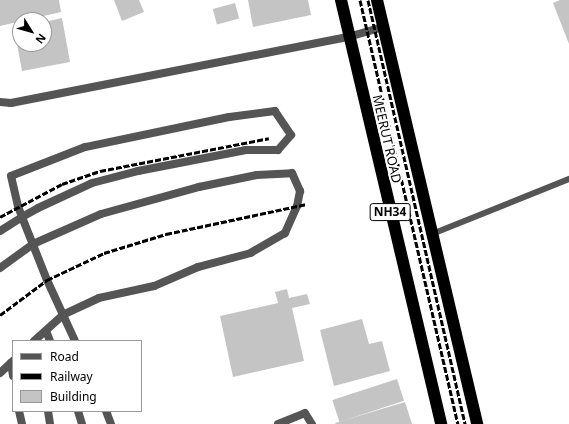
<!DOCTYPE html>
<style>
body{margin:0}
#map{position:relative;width:569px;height:424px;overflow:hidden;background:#fff;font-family:"Noto Sans",sans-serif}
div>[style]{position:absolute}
.building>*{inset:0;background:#c4c4c4;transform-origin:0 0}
.lane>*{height:6px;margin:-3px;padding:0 3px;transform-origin:3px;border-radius:3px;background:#555}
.street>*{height:8px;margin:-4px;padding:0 4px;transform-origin:4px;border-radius:4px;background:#555}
.highway>*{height:12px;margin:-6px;padding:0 6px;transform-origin:6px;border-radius:6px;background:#000}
.rail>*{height:3px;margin-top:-1.5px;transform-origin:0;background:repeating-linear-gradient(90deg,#000 0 6px,transparent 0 8px)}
span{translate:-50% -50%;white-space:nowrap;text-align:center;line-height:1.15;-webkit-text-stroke:4px #fff;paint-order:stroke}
.shield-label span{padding:1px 3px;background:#fff;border:1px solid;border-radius:3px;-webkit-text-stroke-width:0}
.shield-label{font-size:12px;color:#000;font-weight:700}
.street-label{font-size:13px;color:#000}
.legend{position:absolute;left:12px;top:340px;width:130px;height:72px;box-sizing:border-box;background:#fff;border:1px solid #999;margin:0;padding:5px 7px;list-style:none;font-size:12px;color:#000}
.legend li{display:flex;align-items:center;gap:8px;height:20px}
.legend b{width:20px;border:1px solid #999}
.north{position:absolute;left:12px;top:12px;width:40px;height:40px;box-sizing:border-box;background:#fff;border:1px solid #999;border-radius:50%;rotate:127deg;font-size:11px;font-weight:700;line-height:16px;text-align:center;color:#000}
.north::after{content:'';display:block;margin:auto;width:14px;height:18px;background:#000;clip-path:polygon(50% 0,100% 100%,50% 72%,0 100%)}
</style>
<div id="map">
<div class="building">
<div style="clip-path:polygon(0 0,59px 0,61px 12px,0 26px)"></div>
<div style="clip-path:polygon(114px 0,139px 0,144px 12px,122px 21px)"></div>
<div style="clip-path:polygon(248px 0,308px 0,311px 15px,253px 27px)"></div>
<div style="clip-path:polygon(560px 0,569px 0,569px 44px,553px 3px)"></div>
<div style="left:235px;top:3px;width:16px;height:23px;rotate:75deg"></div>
<div style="clip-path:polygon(62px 18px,70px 62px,22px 71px,14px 28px,20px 27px,20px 44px,44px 44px,44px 22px)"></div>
<div style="clip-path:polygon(287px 289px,289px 298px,307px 294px,310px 304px,292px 308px,304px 361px,233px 377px,220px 316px,278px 303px,275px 292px)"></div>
<div style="clip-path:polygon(362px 319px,369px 344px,382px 341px,390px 371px,334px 386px,320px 330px)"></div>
<div style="left:397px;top:379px;width:23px;height:68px;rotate:72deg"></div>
<div style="clip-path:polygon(405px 402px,412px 424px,336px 424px,335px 423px)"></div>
</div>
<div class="lane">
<div style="left:432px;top:234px;width:148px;rotate:-21.9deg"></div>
</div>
<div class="street">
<div style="left:0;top:102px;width:11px;rotate:5deg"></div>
<div style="left:11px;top:103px;width:343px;rotate:-11.1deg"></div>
<div style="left:348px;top:37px;width:36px;rotate:-16deg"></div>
<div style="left:0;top:231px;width:26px;rotate:-32deg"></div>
<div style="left:22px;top:217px;width:18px;rotate:-29deg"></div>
<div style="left:38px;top:208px;width:60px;rotate:-24.8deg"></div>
<div style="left:92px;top:183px;width:48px;rotate:-14.6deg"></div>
<div style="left:138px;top:171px;width:110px;rotate:-11deg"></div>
<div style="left:246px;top:150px;width:32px"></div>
<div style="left:278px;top:150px;width:20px;rotate:-49deg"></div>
<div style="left:291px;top:135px;width:29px;rotate:-124deg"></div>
<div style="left:275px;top:111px;width:46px;rotate:172.6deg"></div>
<div style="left:229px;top:117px;width:147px;rotate:168.2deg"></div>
<div style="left:85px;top:147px;width:79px;rotate:158.6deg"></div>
<div style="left:11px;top:176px;width:31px;rotate:77deg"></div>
<div style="left:18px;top:206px;width:12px;rotate:70deg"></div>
<div style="left:22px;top:217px;width:68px;rotate:68.4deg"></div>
<div style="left:47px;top:280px;width:67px;rotate:65.3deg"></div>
<div style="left:0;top:268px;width:41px;rotate:-36deg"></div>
<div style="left:33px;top:244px;width:74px;rotate:-23.8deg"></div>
<div style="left:101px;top:214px;width:102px;rotate:-15.4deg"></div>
<div style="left:199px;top:187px;width:59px;rotate:-11.7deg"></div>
<div style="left:257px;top:175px;width:35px;rotate:-3deg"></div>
<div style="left:292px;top:173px;width:20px;rotate:66deg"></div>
<div style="left:300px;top:191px;width:15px;rotate:101deg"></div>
<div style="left:297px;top:206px;width:30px;rotate:114deg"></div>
<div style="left:285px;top:233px;width:39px;rotate:150deg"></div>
<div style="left:251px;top:253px;width:55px;rotate:165.2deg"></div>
<div style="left:198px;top:267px;width:48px;rotate:156.6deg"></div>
<div style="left:154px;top:286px;width:56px;rotate:167.7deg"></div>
<div style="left:99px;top:298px;width:40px;rotate:155deg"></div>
<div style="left:63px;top:315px;width:39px;rotate:138deg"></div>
<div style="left:46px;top:331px;width:11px;rotate:68deg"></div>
<div style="left:11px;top:363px;width:13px;rotate:81deg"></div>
<div style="left:0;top:373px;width:18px;rotate:-43deg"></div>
<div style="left:19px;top:411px;width:13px;rotate:77deg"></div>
<div style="left:48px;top:411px;width:13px;rotate:81deg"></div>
<div style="left:78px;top:411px;width:14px;rotate:73deg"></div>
<div style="left:106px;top:411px;width:14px;rotate:69deg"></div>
<div style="left:278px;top:424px;width:29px;rotate:-22deg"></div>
<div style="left:305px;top:413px;width:13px;rotate:58deg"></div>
</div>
<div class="highway">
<div style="left:341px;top:0;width:436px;rotate:76.7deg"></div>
<div style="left:377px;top:0;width:436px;rotate:76.7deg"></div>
</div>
<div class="rail">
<div style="left:360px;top:0;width:435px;rotate:77deg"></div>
<div style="left:368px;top:0;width:435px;rotate:77.1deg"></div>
<div style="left:0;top:217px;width:70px;rotate:-28deg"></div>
<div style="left:62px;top:184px;width:40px;rotate:-18.9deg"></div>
<div style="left:100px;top:171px;width:172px;rotate:-11deg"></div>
<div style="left:0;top:315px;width:59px;rotate:-36.7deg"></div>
<div style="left:47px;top:280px;width:63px;rotate:-25.3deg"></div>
<div style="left:104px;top:253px;width:65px;rotate:-17deg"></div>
<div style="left:166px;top:234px;width:144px;rotate:-12deg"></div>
</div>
<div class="shield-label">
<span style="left:390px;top:212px">NH34</span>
</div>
<div class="street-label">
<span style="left:387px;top:139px;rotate:77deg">MEERUT ROAD</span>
</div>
<ul class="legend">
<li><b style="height:5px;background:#555"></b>Road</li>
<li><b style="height:5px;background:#000"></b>Railway</li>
<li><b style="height:11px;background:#c4c4c4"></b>Building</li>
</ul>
<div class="north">N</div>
</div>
